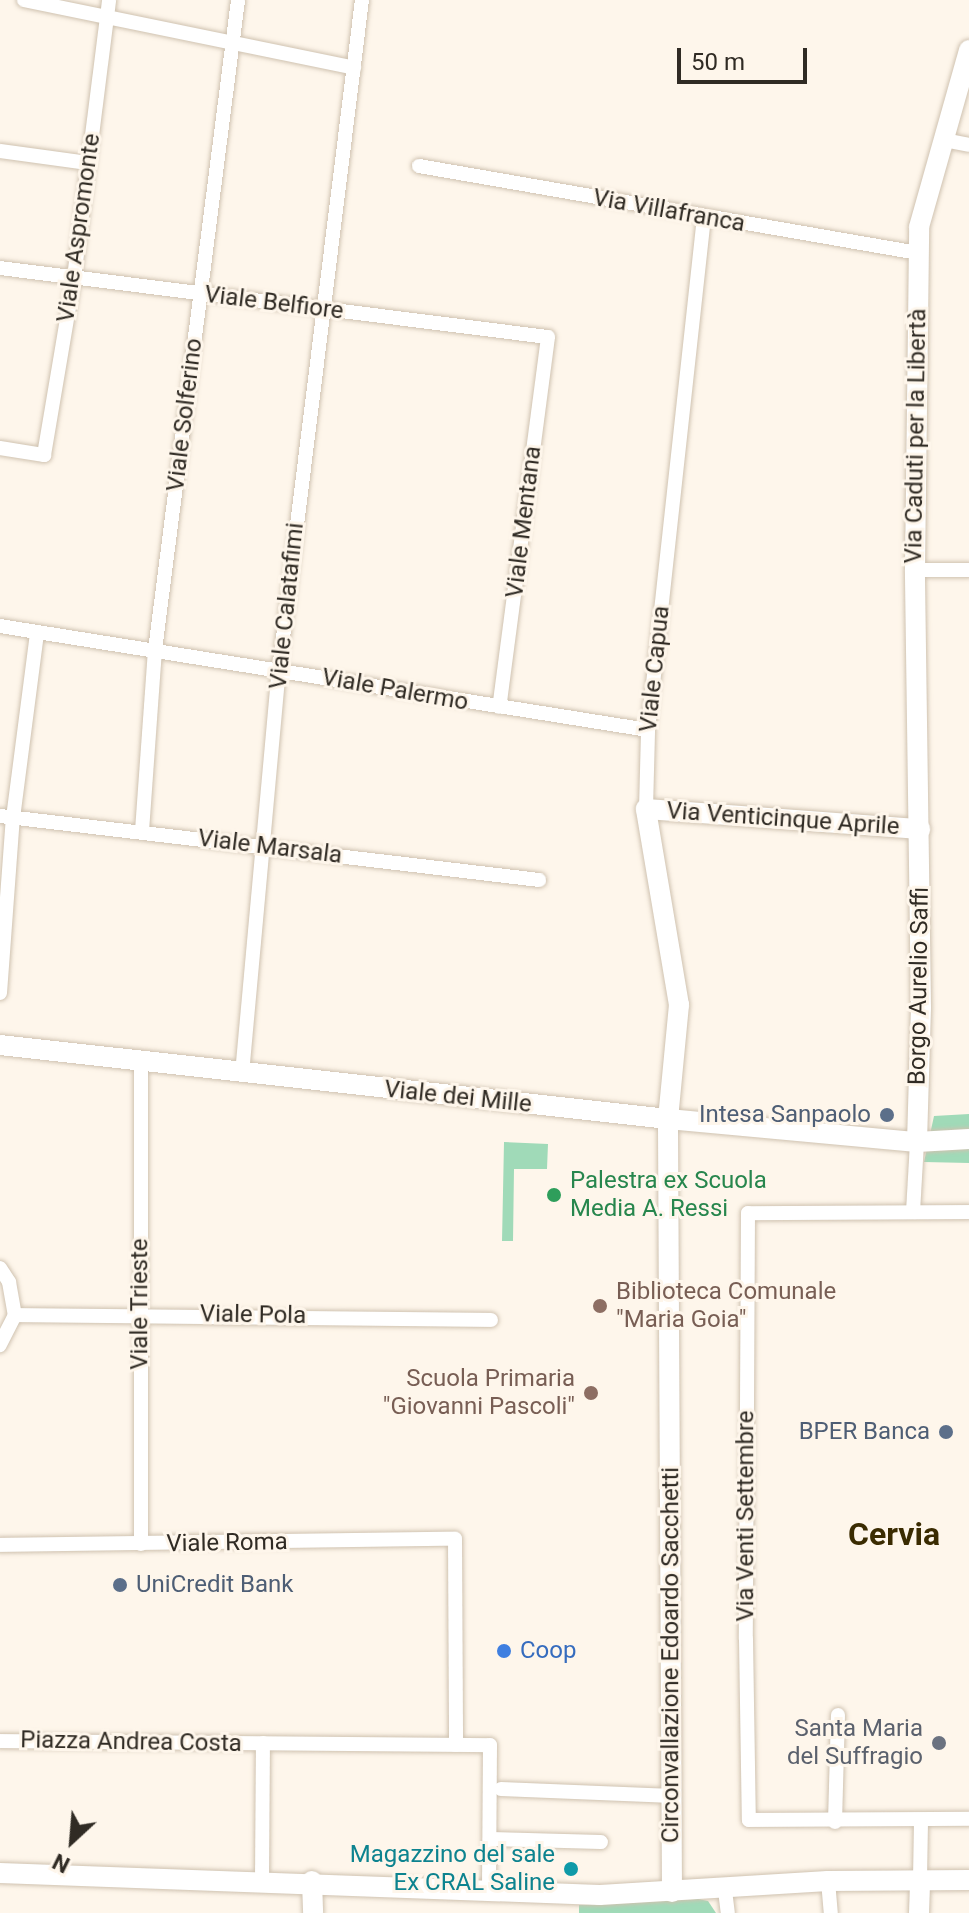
<!DOCTYPE html>
<meta charset="utf-8">
<style>
body{margin:0}
#map{position:relative;width:969px;height:1913px;overflow:hidden;background:#fef6eb;font-family:Roboto,sans-serif}
div>[style]{position:absolute}
.green>*{inset:0;background:#a0dab8}
.roads{filter:drop-shadow(0 0 2px #cfc2b0) drop-shadow(0 0 2px #cfc2b0)}
.street>*{height:14px;margin:-7px;padding:0 7px;transform-origin:7px;border-radius:7px;background:#fff}
.secondary>*{height:20px;margin:-10px;padding:0 10px;transform-origin:10px;border-radius:10px;background:#fff}
.dots>*{width:22px;height:22px;translate:-50% -50%;box-sizing:border-box;border:4px solid #fef6eb;border-radius:50%}
span{translate:-50% -50%;white-space:nowrap;text-align:center;line-height:1.15;-webkit-text-stroke:6px #fef6eb;paint-order:stroke}
.street-label{font-size:24px;color:#302b24}
.service-label{font-size:24px;color:#4e5e75}
.right{translate:-100% -50%;text-align:right}
.left{translate:0 -50%;text-align:left}
.leisure-label{font-size:24px;color:#27864d}
.education-label{font-size:24px;color:#785e54}
.shop-label{font-size:24px;color:#366cbe}
.worship-label{font-size:24px;color:#5b616d}
.culture-label{font-size:24px;color:#0d838f}
.district-label{font-size:32px;color:#3a2b01;font-weight:700}
.north{position:absolute;left:32px;top:1801px;width:80px;height:80px;-webkit-text-stroke:6px #fef6eb;paint-order:stroke;rotate:206deg;font-size:22px;font-weight:700;line-height:32px;text-align:center;color:#302b24}
.north::after{content:'';display:block;margin:auto;width:28px;height:36px;background:#302b24;clip-path:polygon(50% 0,100% 100%,50% 72%,0 100%)}
.scale{position:absolute;left:677px;top:48px;width:130px;height:36px;box-sizing:border-box;border:4px solid #302b24;border-top:0;padding-left:10px;font-size:24px;line-height:28px;white-space:nowrap;color:#302b24;-webkit-text-stroke:6px #fef6eb;paint-order:stroke}
</style>
<div id="map">
<div class="green">
<div style="clip-path:polygon(969px 1114px,969px 1163px,924px 1162px,934px 1116px)"></div>
<div style="clip-path:polygon(504px 1142px,548px 1144px,547px 1169px,514px 1169px,513px 1241px,502px 1241px)"></div>
<div style="clip-path:polygon(698px 1899px,708px 1901px,716px 1913px,579px 1913px,579px 1905px)"></div>
</div>
<div class="roads">
<div class="street">
<div style="left:24px;top:0;width:337px;rotate:11.6deg"></div>
<div style="left:944px;top:140px;width:25px;rotate:11deg"></div>
<div style="left:0;top:151px;width:89px;rotate:7.8deg"></div>
<div style="left:419px;top:166px;width:507px;rotate:9.89deg"></div>
<div style="left:0;top:268px;width:552px;rotate:7.18deg"></div>
<div style="left:548px;top:337px;width:373px;rotate:97.5deg"></div>
<div style="left:0;top:448px;width:45px;rotate:9deg"></div>
<div style="left:44px;top:455px;width:180px;rotate:-80.4deg"></div>
<div style="left:74px;top:278px;width:280px;rotate:-82.8deg"></div>
<div style="left:915px;top:570px;width:54px"></div>
<div style="left:0;top:626px;width:656px;rotate:9.12deg"></div>
<div style="left:646px;top:809px;width:79px;rotate:-88.5deg"></div>
<div style="left:648px;top:730px;width:516px;rotate:-83.77deg"></div>
<div style="left:0;top:816px;width:543px;rotate:6.77deg"></div>
<div style="left:142px;top:831px;width:181px;rotate:-85.9deg"></div>
<div style="left:155px;top:650px;width:655px;rotate:-82.72deg"></div>
<div style="left:0;top:993px;width:175px;rotate:-85.8deg"></div>
<div style="left:13px;top:818px;width:187px;rotate:-82.6deg"></div>
<div style="left:141px;top:1063px;width:481px;rotate:90deg"></div>
<div style="left:242px;top:1074px;width:406px;rotate:-84.8deg"></div>
<div style="left:279px;top:670px;width:675px;rotate:-82.94deg"></div>
<div style="left:913px;top:1212px;width:70px;rotate:-86.7deg"></div>
<div style="left:969px;top:1212px;width:221px;rotate:179.7deg"></div>
<div style="left:748px;top:1213px;width:426px;rotate:90.3deg"></div>
<div style="left:746px;top:1639px;width:181px;rotate:89.1deg"></div>
<div style="left:749px;top:1820px;width:220px;rotate:-0.3deg"></div>
<div style="left:0;top:1268px;width:17px;rotate:57deg"></div>
<div style="left:9px;top:1282px;width:34px;rotate:80deg"></div>
<div style="left:15px;top:1315px;width:34px;rotate:117deg"></div>
<div style="left:15px;top:1315px;width:476px;rotate:0.6deg"></div>
<div style="left:0;top:1545px;width:455px;rotate:-0.8deg"></div>
<div style="left:455px;top:1539px;width:206px;rotate:89.7deg"></div>
<div style="left:0;top:1741px;width:490px;rotate:0.5deg"></div>
<div style="left:490px;top:1745px;width:143px;rotate:90.4deg"></div>
<div style="left:501px;top:1789px;width:172px;rotate:2.3deg"></div>
<div style="left:835px;top:1822px;width:107px;rotate:-88.4deg"></div>
<div style="left:491px;top:1839px;width:110px;rotate:1.6deg"></div>
<div style="left:262px;top:1879px;width:136px;rotate:-89.6deg"></div>
<div style="left:920px;top:1879px;width:59px;rotate:-89deg"></div>
<div style="left:828px;top:1881px;width:32px;rotate:85deg"></div>
<div style="left:725px;top:1890px;width:23px;rotate:83deg"></div>
</div>
<div class="secondary">
<div style="left:0;top:1045px;width:672px;rotate:6.32deg"></div>
<div style="left:668px;top:1119px;width:250px;rotate:5.3deg"></div>
<div style="left:917px;top:1142px;width:52px;rotate:-3.3deg"></div>
<div style="left:917px;top:1142px;width:134px;rotate:-88.3deg"></div>
<div style="left:921px;top:1008px;width:438px;rotate:-90.8deg"></div>
<div style="left:915px;top:570px;width:343px;rotate:-89.3deg"></div>
<div style="left:919px;top:227px;width:184px;rotate:-74.2deg"></div>
<div style="left:0;top:1873px;width:600px;rotate:2.1deg"></div>
<div style="left:600px;top:1895px;width:228px;rotate:-3.5deg"></div>
<div style="left:828px;top:1881px;width:141px;rotate:-0.4deg"></div>
<div style="left:312px;top:1881px;width:32px;rotate:88deg"></div>
<div style="left:672px;top:1892px;width:773px;rotate:-90.3deg"></div>
<div style="left:668px;top:1119px;width:115px;rotate:-84.5deg"></div>
<div style="left:679px;top:1005px;width:199px;rotate:-99.6deg"></div>
<div style="left:646px;top:809px;width:275px;rotate:4.2deg"></div>
<div style="left:919px;top:1913px;width:34px;rotate:-88deg"></div>
</div>
</div>
<div class="dots">
<div style="left:887px;top:1115px;background:#5c6f8a"></div>
<div style="left:554px;top:1195px;background:#2e9e5b"></div>
<div style="left:600px;top:1306px;background:#8d6e63"></div>
<div style="left:591px;top:1393px;background:#8d6e63"></div>
<div style="left:946px;top:1432px;background:#5c6f8a"></div>
<div style="left:120px;top:1585px;background:#5c6f8a"></div>
<div style="left:504px;top:1651px;background:#3f7fe0"></div>
<div style="left:939px;top:1743px;background:#6b7280"></div>
<div style="left:571px;top:1869px;background:#0f9aa8"></div>
</div>
<div class="street-label">
<span style="left:669px;top:211px;rotate:10deg">Via Villafranca</span>
<span style="left:79px;top:228px;rotate:-82deg">Viale Aspromonte</span>
<span style="left:274px;top:303px;rotate:7deg">Viale Belfiore</span>
<span style="left:185px;top:415px;rotate:-83deg">Viale Solferino</span>
<span style="left:916px;top:436px;rotate:-89deg">Via Caduti per la Libertà</span>
<span style="left:524px;top:522px;rotate:-83deg">Viale Mentana</span>
<span style="left:287px;top:606px;rotate:-84deg">Viale Calatafimi</span>
<span style="left:655px;top:669px;rotate:-84deg">Viale Capua</span>
<span style="left:395px;top:690px;rotate:10deg">Viale Palermo</span>
<span style="left:783px;top:819px;rotate:4deg">Via Venticinque Aprile</span>
<span style="left:270px;top:847px;rotate:7deg">Viale Marsala</span>
<span style="left:919px;top:986px;rotate:-89deg">Borgo Aurelio Saffi</span>
<span style="left:458px;top:1097px;rotate:6deg">Viale dei Mille</span>
<span style="left:140px;top:1304px;rotate:-90deg">Viale Trieste</span>
<span style="left:253px;top:1315px;rotate:1deg">Viale Pola</span>
<span style="left:746px;top:1516px;rotate:-90deg">Via Venti Settembre</span>
<span style="left:227px;top:1543px;rotate:-1deg">Viale Roma</span>
<span style="left:671px;top:1655px;rotate:-90deg">Circonvallazione Edoardo Sacchetti</span>
<span style="left:131px;top:1742px;rotate:1deg">Piazza Andrea Costa</span>
</div>
<div class="service-label">
<span class="right" style="left:871px;top:1115px">Intesa Sanpaolo</span>
<span class="right" style="left:930px;top:1432px">BPER Banca</span>
<span class="left" style="left:136px;top:1585px">UniCredit Bank</span>
</div>
<div class="leisure-label">
<span class="left" style="left:570px;top:1195px">Palestra ex Scuola<br>Media A. Ressi</span>
</div>
<div class="education-label">
<span class="left" style="left:616px;top:1306px">Biblioteca Comunale<br>"Maria Goia"</span>
<span class="right" style="left:575px;top:1393px">Scuola Primaria<br>"Giovanni Pascoli"</span>
</div>
<div class="shop-label">
<span class="left" style="left:520px;top:1651px">Coop</span>
</div>
<div class="worship-label">
<span class="right" style="left:923px;top:1743px">Santa Maria<br>del Suffragio</span>
</div>
<div class="culture-label">
<span class="right" style="left:555px;top:1869px">Magazzino del sale<br>Ex CRAL Saline</span>
</div>
<div class="district-label">
<span style="left:894px;top:1534px">Cervia</span>
</div>
<div class="north">N</div>
<div class="scale">50 m</div>
</div>
